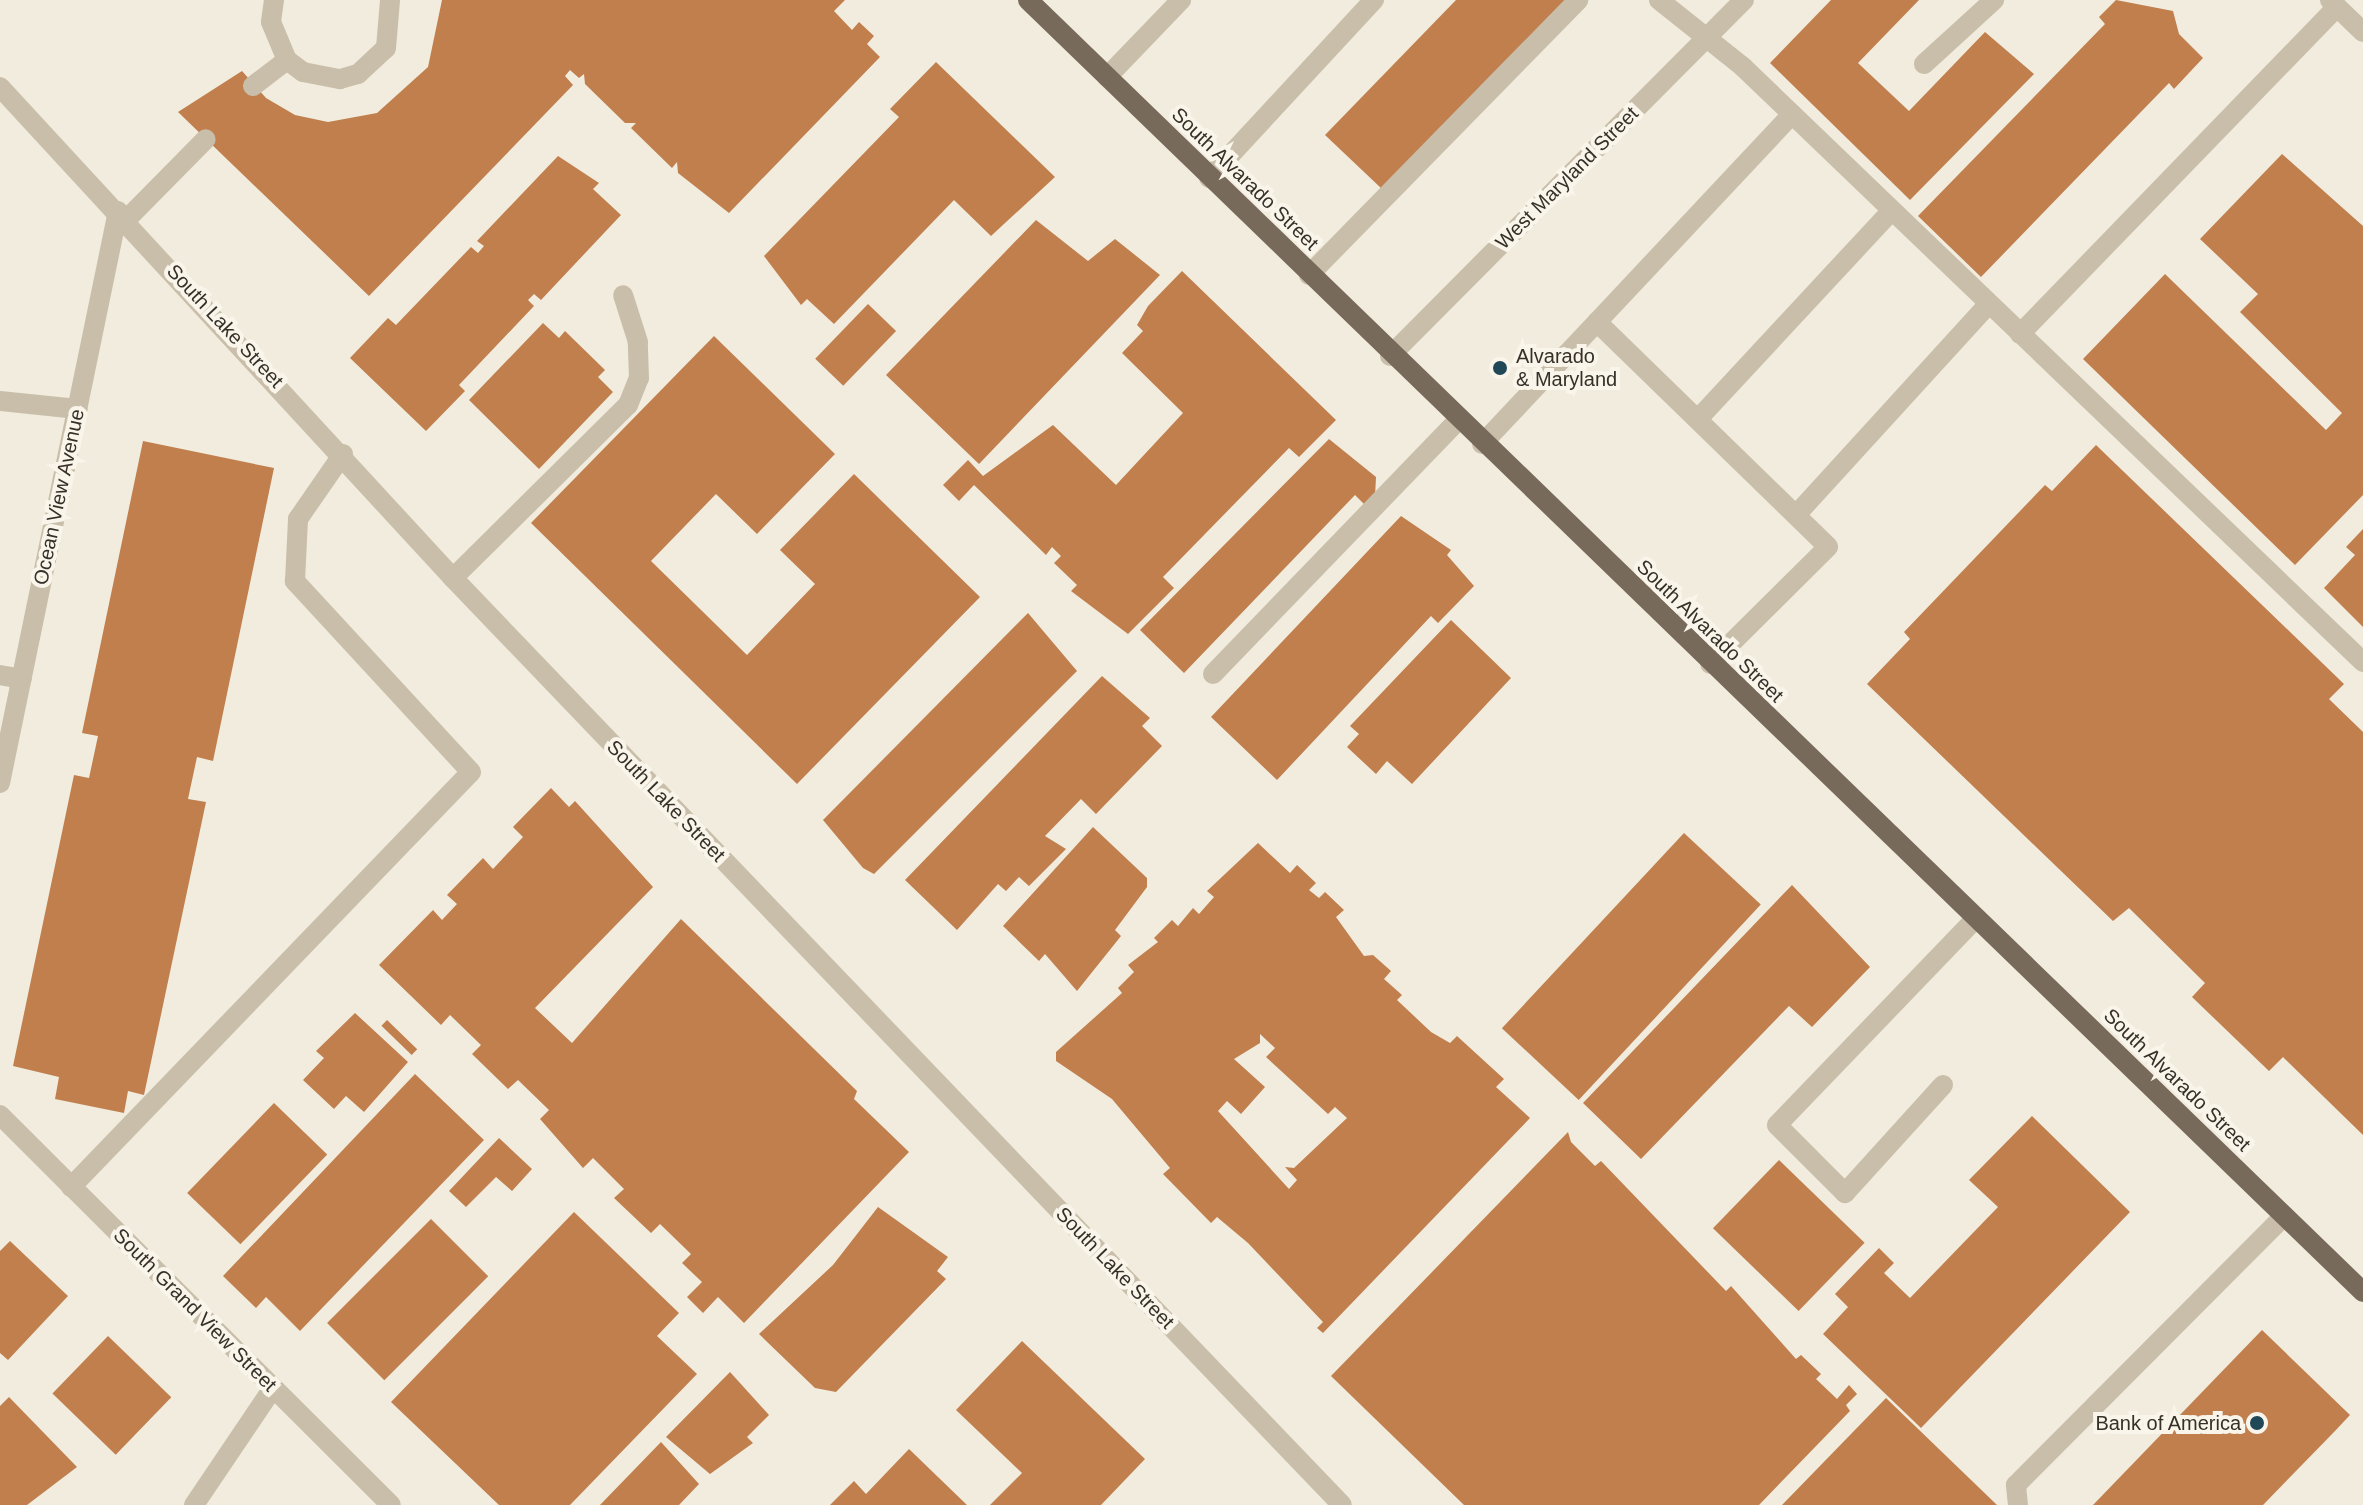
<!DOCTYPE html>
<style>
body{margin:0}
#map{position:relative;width:2363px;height:1505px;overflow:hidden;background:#f1ecdd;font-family:Helvetica,sans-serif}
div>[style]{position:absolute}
.building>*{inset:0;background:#c07f4d;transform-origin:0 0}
.service>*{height:20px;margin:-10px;padding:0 10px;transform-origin:10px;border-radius:10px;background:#c9beaa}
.minor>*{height:20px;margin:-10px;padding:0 10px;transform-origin:10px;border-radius:10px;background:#c9beaa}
.tertiary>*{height:20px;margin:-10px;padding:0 10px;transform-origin:10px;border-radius:10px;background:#c9beaa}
.primary>*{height:20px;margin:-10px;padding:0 10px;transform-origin:10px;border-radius:10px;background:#786a5b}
.dots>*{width:22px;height:22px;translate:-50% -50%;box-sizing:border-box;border:4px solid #f9f5ea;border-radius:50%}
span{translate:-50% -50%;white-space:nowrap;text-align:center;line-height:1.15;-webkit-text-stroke:8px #f9f5ea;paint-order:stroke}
.street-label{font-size:20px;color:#363029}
.poi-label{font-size:20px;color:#363029}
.left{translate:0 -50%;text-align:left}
.right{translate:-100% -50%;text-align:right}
</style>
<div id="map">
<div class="building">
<div style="clip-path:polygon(442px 0,845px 0,834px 11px,852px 30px,859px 22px,874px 36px,867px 44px,880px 57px,729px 213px,678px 173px,677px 162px,672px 168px,631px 128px,636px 123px,625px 123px,585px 84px,584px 74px,579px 78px,570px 70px,565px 76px,573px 85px,369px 296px,178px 112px,242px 71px,266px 98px,295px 115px,328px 122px,377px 113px,428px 67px)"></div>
<div style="clip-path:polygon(1456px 0,1566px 0,1382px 189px,1325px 135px)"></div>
<div style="clip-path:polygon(1831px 0,1919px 0,1858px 63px,1909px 111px,1985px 32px,2034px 74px,1910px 200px,1770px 63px)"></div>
<div style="clip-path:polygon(2116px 0,2173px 11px,2179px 34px,2203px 58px,2174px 89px,2169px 83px,1981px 277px,1918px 216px,2105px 24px,2099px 17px)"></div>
<div style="clip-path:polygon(936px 62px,1055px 177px,991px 236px,954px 200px,834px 324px,807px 299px,801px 305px,764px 256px,899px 117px,890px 109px)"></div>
<div style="clip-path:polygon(2282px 154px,2363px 226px,2363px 495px,2295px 565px,2083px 359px,2165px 274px,2326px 430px,2342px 413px,2240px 312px,2258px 294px,2200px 239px)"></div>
<div style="clip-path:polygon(558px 156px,599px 183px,593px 189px,621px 215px,541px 300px,534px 294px,528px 300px,534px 306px,459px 385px,465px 391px,426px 431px,350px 358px,388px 318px,396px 325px,471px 247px,478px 253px,484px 246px,477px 241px)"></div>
<div style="clip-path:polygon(1036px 220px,1088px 261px,1115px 239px,1160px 275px,979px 464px,886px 375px)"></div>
<div style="clip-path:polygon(1182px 271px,1336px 420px,1299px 457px,1289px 448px,1163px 577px,1174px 588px,1128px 634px,1071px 591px,1077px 585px,1054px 563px,1061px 556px,1052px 547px,1046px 555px,974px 485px,959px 501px,943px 485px,968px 460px,983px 476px,1053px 425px,1116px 485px,1183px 413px,1122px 353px,1143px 331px,1137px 325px,1148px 306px)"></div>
<div style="left:868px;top:304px;width:39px;height:76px;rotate:44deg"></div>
<div style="clip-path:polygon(543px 323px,559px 338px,565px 331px,605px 370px,598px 377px,613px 392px,539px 469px,469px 400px)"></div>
<div style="clip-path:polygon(714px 336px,835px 454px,757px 534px,716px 494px,651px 561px,747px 655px,815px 584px,780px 550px,854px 474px,980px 597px,797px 784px,531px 523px)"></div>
<div style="clip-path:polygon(1329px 439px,1376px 477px,1375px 497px,1366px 506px,1355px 495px,1184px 673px,1140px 630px)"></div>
<div style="clip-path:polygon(143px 441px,274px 468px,213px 761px,197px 757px,188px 799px,206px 802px,144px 1095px,128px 1091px,124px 1113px,55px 1099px,59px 1077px,13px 1066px,74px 775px,89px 778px,98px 736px,82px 733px)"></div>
<div style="clip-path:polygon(2096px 445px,2344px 684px,2329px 699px,2363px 732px,2363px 1135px,2283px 1057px,2269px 1071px,2192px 997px,2205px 983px,2129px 908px,2113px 921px,1867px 684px,1910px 639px,1904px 632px,2045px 485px,2052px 491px)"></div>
<div style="clip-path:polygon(1401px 516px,1451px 550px,1447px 555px,1474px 586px,1438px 623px,1431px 616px,1277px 780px,1211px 717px)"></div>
<div style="clip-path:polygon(2363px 529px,2363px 627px,2324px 588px,2355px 555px,2346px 547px)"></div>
<div style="clip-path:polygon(1028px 613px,1077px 671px,874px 874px,863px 868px,823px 820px)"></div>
<div style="clip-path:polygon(1451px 620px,1511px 678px,1412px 784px,1387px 761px,1376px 774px,1347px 747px,1359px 734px,1350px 726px)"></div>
<div style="clip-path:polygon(1102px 676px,1150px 718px,1142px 726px,1162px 746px,1096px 814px,1081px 799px,1045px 836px,1066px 849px,1029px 886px,1019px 877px,1006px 891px,998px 884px,957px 930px,905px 880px)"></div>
<div style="clip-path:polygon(551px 788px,569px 807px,575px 801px,653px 887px,535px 1008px,572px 1043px,681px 919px,857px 1091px,854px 1099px,909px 1152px,744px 1323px,718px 1297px,703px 1313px,687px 1297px,702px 1282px,682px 1263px,691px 1254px,660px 1224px,651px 1233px,614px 1198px,624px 1189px,593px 1158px,583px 1168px,540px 1119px,549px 1110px,518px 1080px,508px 1089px,472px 1054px,481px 1045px,450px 1015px,441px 1025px,379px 965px,433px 910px,442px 920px,457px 904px,447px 895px,483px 858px,493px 869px,523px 837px,513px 827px)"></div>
<div style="clip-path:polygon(1093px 827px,1147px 878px,1147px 887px,1115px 930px,1121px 936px,1077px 991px,1045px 954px,1039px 961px,1003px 926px)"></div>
<div style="left:1684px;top:833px;width:105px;height:267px;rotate:43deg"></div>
<div style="clip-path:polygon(evenodd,1258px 843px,1290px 873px,1297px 865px,1316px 883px,1309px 890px,1319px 898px,1325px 892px,1344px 910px,1336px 917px,1364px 956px,1373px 955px,1391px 971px,1384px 979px,1402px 995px,1397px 1000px,1431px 1032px,1450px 1043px,1457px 1036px,1504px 1079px,1496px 1087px,1530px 1118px,1323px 1333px,1317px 1328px,1323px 1322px,1248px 1243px,1217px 1217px,1211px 1223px,1163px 1174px,1170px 1168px,1112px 1099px,1056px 1061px,1056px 1052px,1122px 993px,1118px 988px,1134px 972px,1128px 965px,1158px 942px,1154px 938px,1172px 920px,1178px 926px,1193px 908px,1199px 914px,1214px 897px,1207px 891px,1258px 843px,1260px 1034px,1275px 1048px,1266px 1057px,1328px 1114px,1335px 1107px,1347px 1118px,1294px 1168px,1285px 1167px,1297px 1180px,1289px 1189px,1218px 1111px,1227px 1101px,1241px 1114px,1265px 1087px,1234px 1059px,1260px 1043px,1260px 1034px)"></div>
<div style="clip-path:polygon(1792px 885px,1870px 967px,1812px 1027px,1789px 1006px,1641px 1159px,1583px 1103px)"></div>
<div style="clip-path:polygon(355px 1013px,408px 1062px,364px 1112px,346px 1096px,334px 1109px,303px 1080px,324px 1058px,316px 1051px)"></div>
<div style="left:387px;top:1020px;width:42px;height:8px;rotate:44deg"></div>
<div style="clip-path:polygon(415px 1074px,484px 1140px,300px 1331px,266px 1297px,256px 1308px,223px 1276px)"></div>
<div style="left:274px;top:1103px;width:74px;height:125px;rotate:44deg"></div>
<div style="clip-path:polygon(2032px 1116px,2130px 1212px,1921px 1428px,1823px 1334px,1848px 1307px,1835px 1294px,1879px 1248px,1894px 1263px,1884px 1273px,1910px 1298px,1998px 1207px,1969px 1180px)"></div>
<div style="clip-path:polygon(1568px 1132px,1571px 1142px,1595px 1166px,1601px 1161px,1726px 1291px,1731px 1286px,1796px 1359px,1801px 1355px,1821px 1374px,1816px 1379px,1837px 1399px,1849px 1385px,1857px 1394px,1846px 1405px,1850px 1411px,1759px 1505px,1464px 1505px,1331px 1376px)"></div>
<div style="clip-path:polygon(499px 1138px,532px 1169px,512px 1191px,496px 1177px,466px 1207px,449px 1191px)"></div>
<div style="left:1779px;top:1160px;width:119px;height:95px;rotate:44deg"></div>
<div style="clip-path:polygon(878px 1207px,948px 1257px,937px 1271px,946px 1279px,836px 1392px,815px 1388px,759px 1334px,833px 1265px)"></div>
<div style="clip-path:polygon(574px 1212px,679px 1313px,657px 1336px,697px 1374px,570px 1505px,499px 1505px,391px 1402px)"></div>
<div style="left:431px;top:1219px;width:81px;height:147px;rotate:45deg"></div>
<div style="clip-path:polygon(10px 1241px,68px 1296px,8px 1360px,0 1353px,0 1251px)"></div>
<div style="clip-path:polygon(2262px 1330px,2350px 1415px,2335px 1431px,2263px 1505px,2093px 1505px)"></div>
<div style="left:108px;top:1336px;width:88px;height:80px;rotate:44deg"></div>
<div style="clip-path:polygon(1022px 1341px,1145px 1459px,1101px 1505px,990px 1505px,1022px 1473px,956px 1410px)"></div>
<div style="clip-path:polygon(730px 1372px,769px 1415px,747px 1437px,753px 1443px,710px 1474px,666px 1437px)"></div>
<div style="clip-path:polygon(9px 1397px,77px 1467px,27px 1505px,0 1505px,0 1406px)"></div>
<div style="clip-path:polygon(1886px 1398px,1997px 1505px,1782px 1505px)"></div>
<div style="clip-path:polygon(661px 1442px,699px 1484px,679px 1505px,600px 1505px)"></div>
<div style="clip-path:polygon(909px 1449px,967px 1505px,830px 1505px,854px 1481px,866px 1494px)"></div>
</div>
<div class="service">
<div style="left:274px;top:0;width:22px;rotate:98deg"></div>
<div style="left:271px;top:22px;width:41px;rotate:67.2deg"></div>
<div style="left:287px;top:60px;width:20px;rotate:37deg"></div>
<div style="left:303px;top:72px;width:38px;rotate:11deg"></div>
<div style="left:340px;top:79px;width:19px;rotate:-16deg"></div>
<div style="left:358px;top:74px;width:38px;rotate:-43deg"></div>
<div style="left:386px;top:48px;width:48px;rotate:-85.2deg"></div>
<div style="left:1659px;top:0;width:106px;rotate:38.5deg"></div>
<div style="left:1742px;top:66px;width:861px;rotate:43.82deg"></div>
<div style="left:1924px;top:64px;width:95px;rotate:-42.4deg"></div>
<div style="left:1107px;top:77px;width:107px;rotate:-46.1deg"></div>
<div style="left:253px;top:86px;width:43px;rotate:-37.4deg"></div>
<div style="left:1209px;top:178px;width:243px;rotate:-47.2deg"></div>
<div style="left:127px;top:219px;width:112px;rotate:-45.4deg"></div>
<div style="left:1309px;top:275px;width:385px;rotate:-45.6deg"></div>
<div style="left:1597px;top:322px;width:285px;rotate:-46.8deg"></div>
<div style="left:2020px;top:334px;width:455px;rotate:-45.9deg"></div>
<div style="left:0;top:401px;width:78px;rotate:5.9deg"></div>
<div style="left:1698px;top:419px;width:285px;rotate:-47.1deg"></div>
<div style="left:1482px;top:444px;width:168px;rotate:-46.7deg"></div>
<div style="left:1597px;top:322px;width:322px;rotate:44.2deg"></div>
<div style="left:1828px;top:547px;width:166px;rotate:135.2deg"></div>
<div style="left:1796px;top:515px;width:286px;rotate:-47.6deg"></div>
<div style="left:453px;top:578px;width:246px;rotate:-44.7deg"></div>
<div style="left:628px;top:405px;width:29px;rotate:-68deg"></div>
<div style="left:639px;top:378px;width:36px;rotate:-92deg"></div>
<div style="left:638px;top:342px;width:49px;rotate:-107.7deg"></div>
<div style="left:1213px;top:674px;width:351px;rotate:-46deg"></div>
<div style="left:0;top:675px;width:22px;rotate:10deg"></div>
<div style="left:1943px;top:1085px;width:146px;rotate:132.2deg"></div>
<div style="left:1845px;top:1193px;width:96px;rotate:-135deg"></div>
<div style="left:1777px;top:1125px;width:286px;rotate:-46.1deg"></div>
<div style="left:71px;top:1187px;width:576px;rotate:-46.05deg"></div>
<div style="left:471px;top:772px;width:260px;rotate:-132.7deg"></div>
<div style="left:295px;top:581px;width:62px;rotate:-87.2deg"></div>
<div style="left:298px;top:519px;width:79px;rotate:-55.3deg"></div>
<div style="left:194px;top:1505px;width:141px;rotate:-56deg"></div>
<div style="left:2018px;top:1505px;width:20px;rotate:-96deg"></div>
<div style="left:2016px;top:1485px;width:380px;rotate:-45.1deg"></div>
</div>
<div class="minor">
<div style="left:0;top:87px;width:668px;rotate:47.31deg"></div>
<div style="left:453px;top:578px;width:1284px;rotate:46.2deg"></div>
<div style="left:1390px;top:356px;width:502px;rotate:-45.16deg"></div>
<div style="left:0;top:783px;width:584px;rotate:-78.34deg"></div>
<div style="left:0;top:1115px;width:552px;rotate:44.93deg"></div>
</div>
<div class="tertiary">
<div style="left:2330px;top:0;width:46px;rotate:44.1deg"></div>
</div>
<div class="primary">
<div style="left:1028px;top:0;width:1858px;rotate:44.06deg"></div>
</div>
<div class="dots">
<div style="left:1500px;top:368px;background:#214856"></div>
<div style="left:2257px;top:1423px;background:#214856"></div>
</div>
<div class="street-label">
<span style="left:1567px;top:178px;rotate:-45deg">West Maryland Street</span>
<span style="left:1245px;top:179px;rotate:44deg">South Alvarado Street</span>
<span style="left:225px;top:326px;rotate:47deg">South Lake Street</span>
<span style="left:59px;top:497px;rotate:-78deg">Ocean View Avenue</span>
<span style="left:1710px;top:631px;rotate:44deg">South Alvarado Street</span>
<span style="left:666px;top:801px;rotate:46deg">South Lake Street</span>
<span style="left:2177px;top:1080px;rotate:44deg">South Alvarado Street</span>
<span style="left:1115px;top:1268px;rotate:46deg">South Lake Street</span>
<span style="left:195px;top:1310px;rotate:45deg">South Grand View Street</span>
</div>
<div class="poi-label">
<span class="left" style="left:1516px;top:368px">Alvarado<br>&amp; Maryland</span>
<span class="right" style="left:2241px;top:1423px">Bank of America</span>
</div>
</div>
